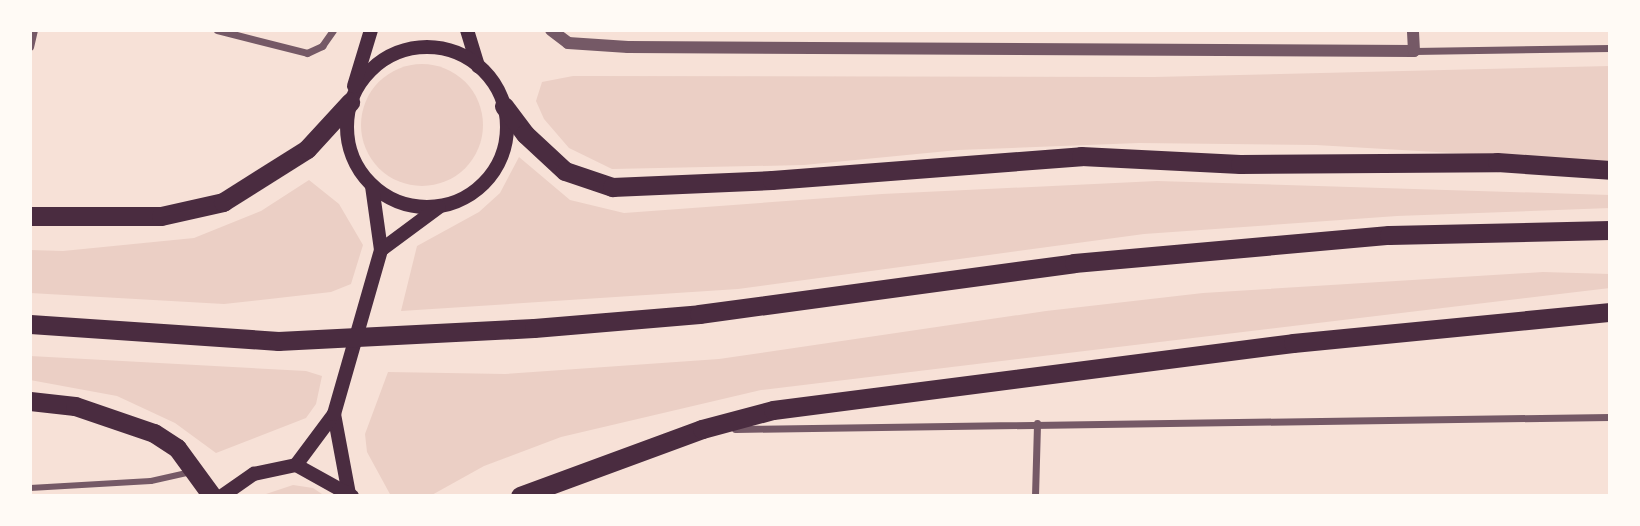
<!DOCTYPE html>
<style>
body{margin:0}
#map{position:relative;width:1640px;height:526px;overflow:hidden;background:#f7e1d7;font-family:"Roboto Condensed",sans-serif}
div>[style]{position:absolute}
.green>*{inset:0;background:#ebcfc5}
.round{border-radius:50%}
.pedestrian>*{height:6px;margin:-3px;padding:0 3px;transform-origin:3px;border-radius:3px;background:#755966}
.minor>*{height:7px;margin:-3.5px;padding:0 3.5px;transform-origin:3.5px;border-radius:3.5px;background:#755966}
.tertiary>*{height:12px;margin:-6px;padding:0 6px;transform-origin:6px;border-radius:6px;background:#755966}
.secondary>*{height:14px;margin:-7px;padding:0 7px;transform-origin:7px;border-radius:7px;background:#4a2c40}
.secondary>.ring{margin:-7px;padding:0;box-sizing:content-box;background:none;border:14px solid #4a2c40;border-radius:50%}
.trunk>*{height:19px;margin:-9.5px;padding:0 9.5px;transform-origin:9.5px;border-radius:9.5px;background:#4a2c40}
span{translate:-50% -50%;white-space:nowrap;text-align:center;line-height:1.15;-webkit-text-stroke:7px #fffaf5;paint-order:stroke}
.frame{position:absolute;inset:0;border:32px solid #fffaf5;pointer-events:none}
</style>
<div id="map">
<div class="green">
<div class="round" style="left:361px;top:64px;width:122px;height:122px"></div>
<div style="clip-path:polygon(1610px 66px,1610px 162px,1316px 145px,1139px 143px,958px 150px,804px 165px,612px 169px,569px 148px,544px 119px,536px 101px,542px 82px,573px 76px,1154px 77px)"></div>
<div style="clip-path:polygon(519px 157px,570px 200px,624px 213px,882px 194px,1157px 181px,1610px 195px,1610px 208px,1397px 216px,1144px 234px,738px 289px,401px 311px,417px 246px,479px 212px,500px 193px)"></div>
<div style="clip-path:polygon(309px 180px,339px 204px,363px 245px,351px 284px,331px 292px,224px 304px,30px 293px,30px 250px,63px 251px,194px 238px,261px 211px)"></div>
<div style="clip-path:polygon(1543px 272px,1610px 274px,1610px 288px,761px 390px,561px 437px,484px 466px,430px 496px,391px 496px,367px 452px,365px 434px,388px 372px,505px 374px,719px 359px,1046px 311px,1203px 293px)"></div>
<div style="clip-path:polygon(30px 356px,306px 371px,322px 376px,316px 404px,306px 418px,216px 453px,175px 423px,117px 396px,30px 380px)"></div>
<div style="clip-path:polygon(293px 485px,313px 488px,325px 496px,260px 496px)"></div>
</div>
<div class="pedestrian">
<div style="left:30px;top:488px;width:121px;rotate:-3.3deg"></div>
<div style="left:151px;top:481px;width:41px;rotate:-12.7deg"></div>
</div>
<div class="minor">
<div style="left:217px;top:30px;width:93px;rotate:14.3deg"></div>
<div style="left:307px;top:53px;width:17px;rotate:-25deg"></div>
<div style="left:322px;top:46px;width:19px;rotate:-55deg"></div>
<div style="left:30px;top:47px;width:17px;rotate:-77deg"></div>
<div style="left:1414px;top:51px;width:196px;rotate:-0.9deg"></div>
<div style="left:735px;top:429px;width:875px;rotate:-0.79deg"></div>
<div style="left:1035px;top:496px;width:73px;rotate:-88.4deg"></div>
</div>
<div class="tertiary">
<div style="left:551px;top:30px;width:21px;rotate:37deg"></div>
<div style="left:568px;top:43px;width:60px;rotate:3.8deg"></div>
<div style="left:628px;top:47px;width:786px;rotate:0.29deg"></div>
<div style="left:1414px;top:51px;width:21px;rotate:-93deg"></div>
</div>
<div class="secondary">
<div style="left:467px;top:30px;width:38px;rotate:73deg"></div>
<div class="ring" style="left:347px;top:47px;width:146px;height:146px"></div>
<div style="left:354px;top:86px;width:59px;rotate:-73.1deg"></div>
<div style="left:372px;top:186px;width:65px;rotate:82deg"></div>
<div style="left:334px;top:414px;width:81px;rotate:79.4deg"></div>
<div style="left:296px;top:465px;width:64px;rotate:-53.3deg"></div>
<div style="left:334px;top:414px;width:171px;rotate:-74deg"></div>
<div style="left:381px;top:250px;width:72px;rotate:-36.6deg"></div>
<div style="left:222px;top:496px;width:39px;rotate:-35deg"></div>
<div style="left:254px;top:474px;width:43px;rotate:-12.1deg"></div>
<div style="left:296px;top:465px;width:64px;rotate:29deg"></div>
</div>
<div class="trunk">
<div style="left:504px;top:106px;width:35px;rotate:53deg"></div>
<div style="left:525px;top:134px;width:54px;rotate:42.8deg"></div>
<div style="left:565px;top:171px;width:50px;rotate:18.8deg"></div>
<div style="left:612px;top:187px;width:160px;rotate:-2.5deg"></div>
<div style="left:772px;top:180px;width:310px;rotate:-4.4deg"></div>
<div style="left:1081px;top:156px;width:159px;rotate:2.9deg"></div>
<div style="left:1240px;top:164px;width:257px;rotate:-0.4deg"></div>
<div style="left:1497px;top:162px;width:113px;rotate:4deg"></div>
<div style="left:30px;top:216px;width:131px"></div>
<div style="left:161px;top:216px;width:64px;rotate:-12.7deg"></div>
<div style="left:223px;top:202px;width:99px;rotate:-32.2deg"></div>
<div style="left:307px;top:149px;width:64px;rotate:-47.5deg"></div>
<div style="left:30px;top:324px;width:249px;rotate:3.9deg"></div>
<div style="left:278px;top:341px;width:256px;rotate:-2.9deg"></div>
<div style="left:534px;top:328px;width:166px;rotate:-4.8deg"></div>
<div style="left:699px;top:314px;width:378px;rotate:-7.7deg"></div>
<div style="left:1074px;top:263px;width:316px;rotate:-5.1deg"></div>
<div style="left:1389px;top:235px;width:221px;rotate:-1.3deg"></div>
<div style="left:30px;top:401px;width:45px;rotate:6.3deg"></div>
<div style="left:75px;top:406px;width:83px;rotate:18.9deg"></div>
<div style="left:154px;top:433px;width:27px;rotate:33deg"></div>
<div style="left:177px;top:448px;width:59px;rotate:53.9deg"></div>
<div style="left:520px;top:496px;width:194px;rotate:-20.2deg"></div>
<div style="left:702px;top:429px;width:73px;rotate:-15deg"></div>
<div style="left:773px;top:410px;width:524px;rotate:-7.34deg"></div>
<div style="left:1293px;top:343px;width:319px;rotate:-5.6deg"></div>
</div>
<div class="frame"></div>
</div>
